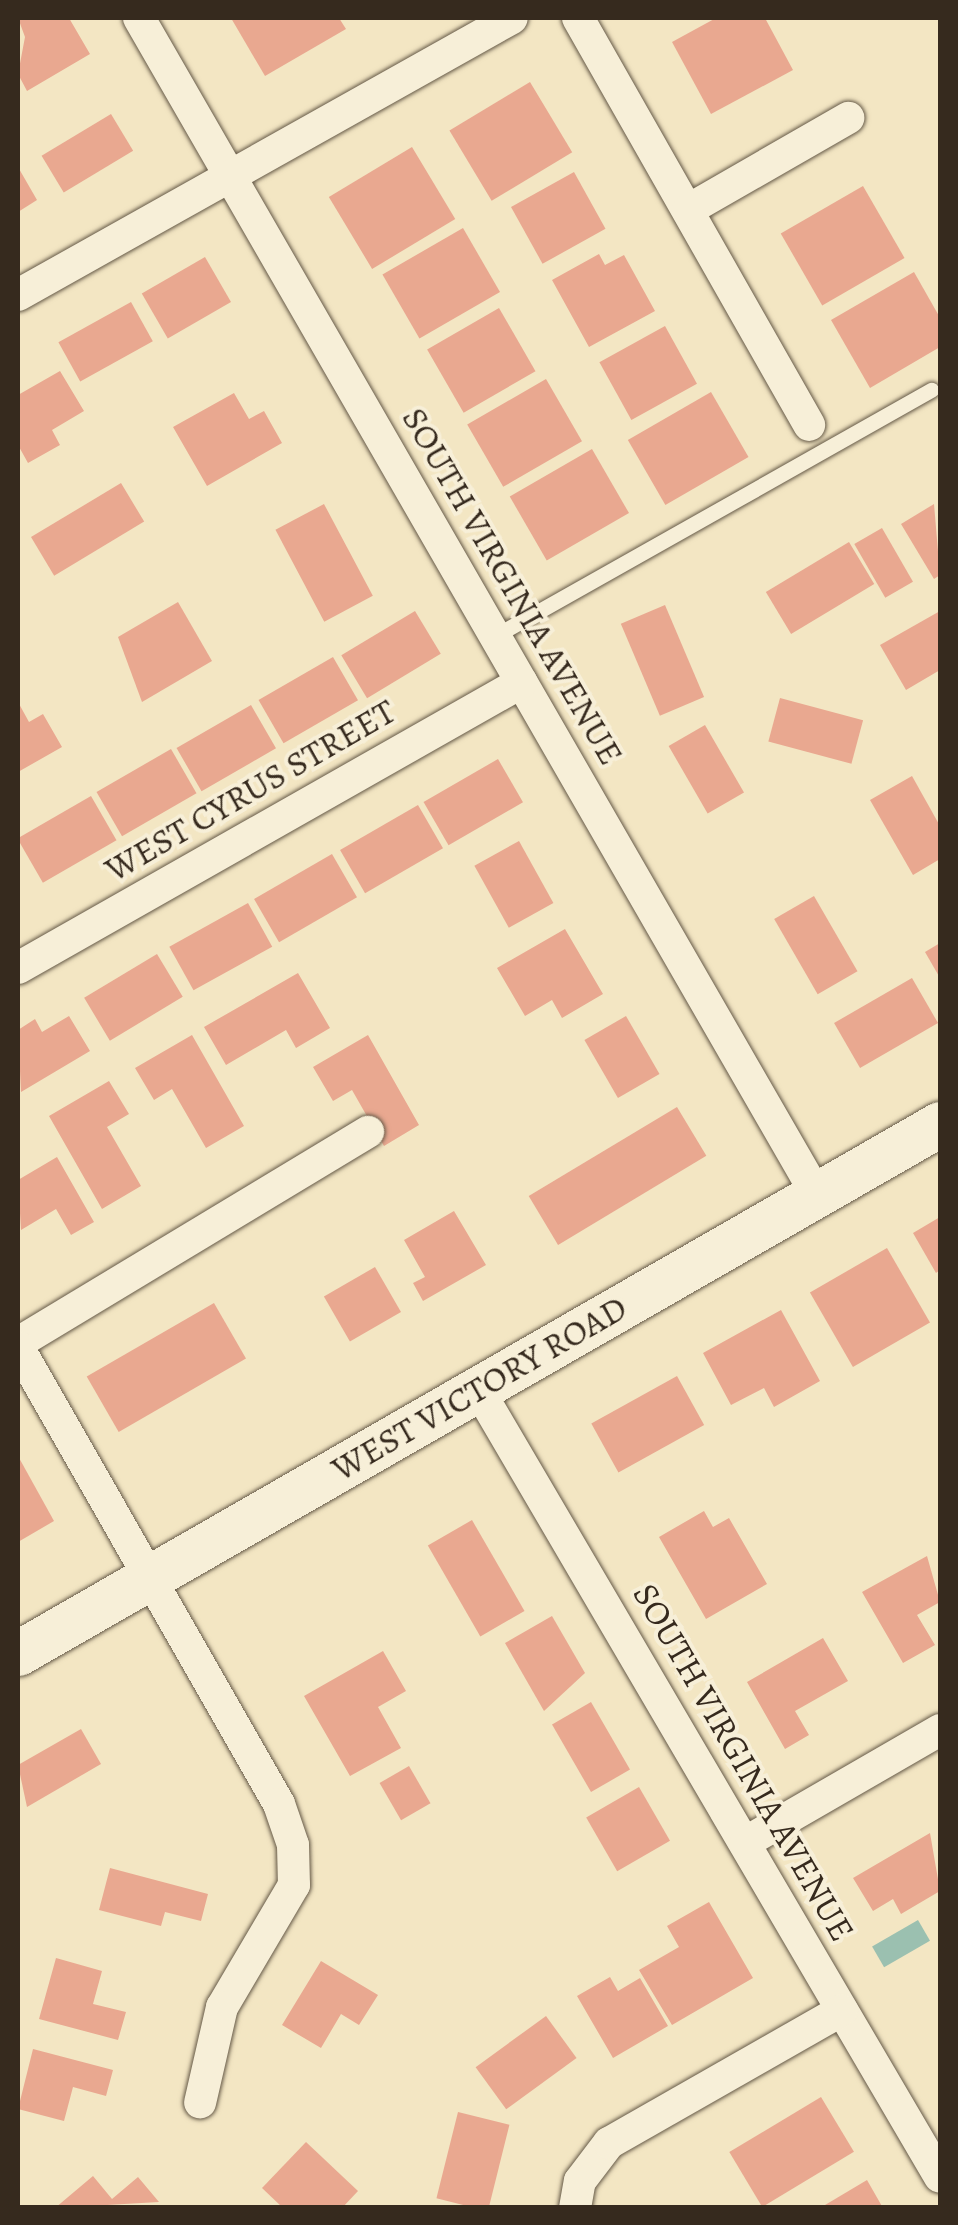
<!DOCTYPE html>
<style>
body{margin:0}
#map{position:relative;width:958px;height:2225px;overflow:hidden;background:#f3e6c3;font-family:Alegreya,serif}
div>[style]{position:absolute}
.water>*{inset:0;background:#9bc0b0;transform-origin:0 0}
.building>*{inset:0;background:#e9a890;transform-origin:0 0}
.roads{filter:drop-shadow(0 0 2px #655947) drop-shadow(0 0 2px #655947)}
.lane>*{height:15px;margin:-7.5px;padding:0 7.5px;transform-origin:7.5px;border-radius:7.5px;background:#f7efd8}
.street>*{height:32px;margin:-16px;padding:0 16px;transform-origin:16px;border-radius:16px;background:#f7efd8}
.secondary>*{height:45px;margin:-22.5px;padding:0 22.5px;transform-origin:22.5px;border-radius:22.5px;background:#f7efd8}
span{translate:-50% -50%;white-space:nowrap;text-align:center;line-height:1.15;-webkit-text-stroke:8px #f7efd8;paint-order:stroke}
.street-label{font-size:35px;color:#362a1e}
.frame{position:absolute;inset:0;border:20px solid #362a1e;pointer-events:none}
</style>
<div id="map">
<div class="water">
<div style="left:918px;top:1920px;width:24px;height:53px;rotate:60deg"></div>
</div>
<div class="building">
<div style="clip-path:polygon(18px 18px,69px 18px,90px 54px,27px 91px,18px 74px,25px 37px)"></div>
<div style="clip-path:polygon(231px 18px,339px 18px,346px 29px,265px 76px)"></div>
<div style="clip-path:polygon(716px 18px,765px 18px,793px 70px,711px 114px,672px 42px)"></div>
<div style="left:530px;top:82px;width:82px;height:94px;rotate:59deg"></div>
<div style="left:111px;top:114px;width:43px;height:81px;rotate:59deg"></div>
<div style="left:412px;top:147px;width:84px;height:97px;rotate:59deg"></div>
<div style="clip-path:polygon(18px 167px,37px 200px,18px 212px)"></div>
<div style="left:574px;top:172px;width:65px;height:72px;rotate:61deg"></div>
<div style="left:863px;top:186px;width:83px;height:95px;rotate:60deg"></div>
<div style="left:463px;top:228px;width:74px;height:93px;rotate:60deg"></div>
<div style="clip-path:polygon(599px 254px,605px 265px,624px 255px,655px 311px,589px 347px,552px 280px)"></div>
<div style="left:205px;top:257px;width:52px;height:73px;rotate:60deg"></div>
<div style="clip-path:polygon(914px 272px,939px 316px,940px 347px,870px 388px,831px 320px)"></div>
<div style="left:131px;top:302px;width:45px;height:83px;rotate:61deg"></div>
<div style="left:499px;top:308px;width:73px;height:83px;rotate:60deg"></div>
<div style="left:665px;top:326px;width:66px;height:75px;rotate:61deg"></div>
<div style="clip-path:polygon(60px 371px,84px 411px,52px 430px,60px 445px,28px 463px,18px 445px,18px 395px)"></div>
<div style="left:546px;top:379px;width:72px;height:91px;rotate:60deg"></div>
<div style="left:711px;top:392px;width:75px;height:96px;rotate:60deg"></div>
<div style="clip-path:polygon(234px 393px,249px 419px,264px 411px,282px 443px,207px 486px,173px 427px)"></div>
<div style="left:592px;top:449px;width:74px;height:95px;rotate:60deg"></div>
<div style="left:121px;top:483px;width:45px;height:105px;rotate:59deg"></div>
<div style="left:324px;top:504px;width:104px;height:55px;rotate:62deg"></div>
<div style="clip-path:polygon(934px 504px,940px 575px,934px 579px,901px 524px)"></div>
<div style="left:882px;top:528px;width:62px;height:32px;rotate:60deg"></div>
<div style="left:849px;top:542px;width:49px;height:97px;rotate:59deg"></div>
<div style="clip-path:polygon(178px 602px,212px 661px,142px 702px,118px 637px)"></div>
<div style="left:665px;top:605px;width:100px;height:48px;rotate:67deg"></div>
<div style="left:415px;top:611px;width:50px;height:86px;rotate:59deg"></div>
<div style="clip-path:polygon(940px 611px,940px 670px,906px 690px,880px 645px)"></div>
<div style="left:333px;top:657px;width:50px;height:86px;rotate:60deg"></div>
<div style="left:780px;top:698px;width:86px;height:45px;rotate:15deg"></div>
<div style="clip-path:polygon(18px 702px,29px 722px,43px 714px,62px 747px,18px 772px)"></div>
<div style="left:251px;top:705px;width:50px;height:86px;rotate:60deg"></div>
<div style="left:705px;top:725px;width:78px;height:42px;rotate:60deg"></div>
<div style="left:171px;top:749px;width:51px;height:86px;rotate:60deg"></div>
<div style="left:498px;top:759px;width:50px;height:86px;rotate:60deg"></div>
<div style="clip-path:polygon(912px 776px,940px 826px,940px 859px,913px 875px,870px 800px)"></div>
<div style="left:91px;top:796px;width:51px;height:85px;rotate:60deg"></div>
<div style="left:418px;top:805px;width:50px;height:90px;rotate:60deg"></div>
<div style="left:519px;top:841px;width:71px;height:51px;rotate:61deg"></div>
<div style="left:332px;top:854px;width:50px;height:90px;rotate:60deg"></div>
<div style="left:814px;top:896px;width:87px;height:46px;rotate:60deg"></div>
<div style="left:248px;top:903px;width:50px;height:90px;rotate:61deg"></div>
<div style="clip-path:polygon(565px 929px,603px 994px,562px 1018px,552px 1000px,525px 1016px,497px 968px)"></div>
<div style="clip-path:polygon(940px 943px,940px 978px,925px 952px)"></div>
<div style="left:157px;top:954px;width:50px;height:85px;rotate:59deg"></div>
<div style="clip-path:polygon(298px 973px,330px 1028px,296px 1048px,286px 1030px,226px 1065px,204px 1027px)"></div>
<div style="left:912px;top:978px;width:52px;height:90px;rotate:60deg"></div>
<div style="clip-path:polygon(69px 1016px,90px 1051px,21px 1092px,18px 1030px,35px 1019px,42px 1032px)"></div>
<div style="left:626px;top:1016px;width:67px;height:48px;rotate:60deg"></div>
<div style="clip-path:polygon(192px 1035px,244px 1126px,206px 1148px,172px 1089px,154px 1100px,135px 1068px)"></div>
<div style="clip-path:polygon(368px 1035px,419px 1125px,384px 1146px,352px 1090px,333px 1101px,313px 1067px)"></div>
<div style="clip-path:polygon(109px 1081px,129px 1114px,107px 1127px,141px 1186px,102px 1209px,49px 1116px)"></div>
<div style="left:677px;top:1107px;width:57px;height:173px;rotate:59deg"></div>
<div style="clip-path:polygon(57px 1157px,94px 1222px,71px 1235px,56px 1209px,21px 1230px,18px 1180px)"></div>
<div style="clip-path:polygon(454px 1211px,486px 1265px,423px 1301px,413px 1283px,425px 1277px,404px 1240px)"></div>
<div style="clip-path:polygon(940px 1217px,940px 1270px,936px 1273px,913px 1233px)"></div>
<div style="left:887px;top:1248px;width:86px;height:89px;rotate:60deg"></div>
<div style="left:375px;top:1267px;width:52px;height:59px;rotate:60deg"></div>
<div style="left:214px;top:1303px;width:64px;height:147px;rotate:60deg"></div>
<div style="clip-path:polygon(781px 1310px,820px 1381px,774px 1407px,764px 1388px,731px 1405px,703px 1353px)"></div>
<div style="left:677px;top:1376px;width:56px;height:98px;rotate:61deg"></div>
<div style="clip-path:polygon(18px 1456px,54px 1521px,18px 1542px)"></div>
<div style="clip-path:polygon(704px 1511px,713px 1527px,729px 1518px,767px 1584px,706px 1619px,659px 1537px)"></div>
<div style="left:472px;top:1520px;width:105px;height:51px;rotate:60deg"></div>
<div style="clip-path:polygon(927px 1556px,940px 1602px,917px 1615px,935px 1645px,903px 1663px,862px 1592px)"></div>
<div style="clip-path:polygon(552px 1616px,585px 1673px,544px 1711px,505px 1643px)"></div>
<div style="clip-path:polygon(823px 1638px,848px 1681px,795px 1711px,809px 1735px,785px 1749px,747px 1682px)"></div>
<div style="clip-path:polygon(383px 1651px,406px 1691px,378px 1707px,401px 1748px,350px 1776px,304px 1696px)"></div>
<div style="left:591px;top:1702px;width:78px;height:45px;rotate:60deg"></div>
<div style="clip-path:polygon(81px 1729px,101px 1764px,27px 1807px,18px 1765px)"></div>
<div style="left:409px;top:1766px;width:43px;height:34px;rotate:60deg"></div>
<div style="left:639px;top:1787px;width:62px;height:61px;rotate:60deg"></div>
<div style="clip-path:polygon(930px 1833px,940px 1891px,901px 1914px,893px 1899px,873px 1911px,853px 1878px)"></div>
<div style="clip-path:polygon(110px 1868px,208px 1894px,201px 1921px,165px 1912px,161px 1926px,99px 1910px)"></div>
<div style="clip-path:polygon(709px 1902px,753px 1978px,672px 2025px,639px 1970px,679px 1947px,667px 1926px)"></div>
<div style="clip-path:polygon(56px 1958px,102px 1971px,93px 2004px,126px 2012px,118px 2040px,39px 2019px)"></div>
<div style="clip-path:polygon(321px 1961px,378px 1995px,359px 2025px,341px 2014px,321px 2048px,282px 2025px)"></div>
<div style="clip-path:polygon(610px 1977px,618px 1991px,640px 1978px,668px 2026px,613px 2058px,577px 1996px)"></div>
<div style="left:546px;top:2016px;width:52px;height:87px;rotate:54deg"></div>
<div style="clip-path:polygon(33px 2049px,113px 2070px,106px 2096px,73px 2087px,64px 2121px,18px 2109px)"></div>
<div style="left:821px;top:2097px;width:64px;height:107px;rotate:59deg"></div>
<div style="left:458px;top:2112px;width:53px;height:89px;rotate:14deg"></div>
<div style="clip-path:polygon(306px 2142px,358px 2191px,342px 2208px,283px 2208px,262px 2188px)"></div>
<div style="clip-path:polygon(93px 2176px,112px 2199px,138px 2177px,159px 2202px,55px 2208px)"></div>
<div style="clip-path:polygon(867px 2180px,883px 2208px,820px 2208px)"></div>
</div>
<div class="roads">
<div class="lane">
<div style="left:495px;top:636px;width:501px;rotate:-29.43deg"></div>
</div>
<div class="street">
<div style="left:139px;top:18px;width:1358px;rotate:60.06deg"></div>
<div style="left:578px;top:18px;width:468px;rotate:60.4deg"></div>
<div style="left:688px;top:210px;width:185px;rotate:-29.9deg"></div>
<div style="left:18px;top:295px;width:566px;rotate:-29.28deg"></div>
<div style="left:18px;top:968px;width:579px;rotate:-29.57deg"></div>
<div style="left:18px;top:1343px;width:409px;rotate:-31.1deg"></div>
<div style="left:18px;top:1347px;width:526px;rotate:60.27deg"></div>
<div style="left:279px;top:1804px;width:43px;rotate:71.1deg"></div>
<div style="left:293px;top:1845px;width:40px;rotate:88.6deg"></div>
<div style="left:294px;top:1885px;width:142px;rotate:120.5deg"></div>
<div style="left:222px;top:2007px;width:98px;rotate:102.9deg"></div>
<div style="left:478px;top:1389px;width:913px;rotate:59.62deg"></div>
<div style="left:746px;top:1842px;width:224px;rotate:-30deg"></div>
<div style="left:575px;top:2208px;width:27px;rotate:-80deg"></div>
<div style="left:580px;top:2181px;width:48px;rotate:-52.7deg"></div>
<div style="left:609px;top:2143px;width:268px;rotate:-29.7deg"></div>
</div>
<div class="secondary">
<div style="left:18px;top:1653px;width:1063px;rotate:-29.85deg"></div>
</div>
</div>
<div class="street-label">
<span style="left:513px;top:586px;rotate:60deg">SOUTH VIRGINIA AVENUE</span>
<span style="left:250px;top:790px;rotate:-30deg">WEST CYRUS STREET</span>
<span style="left:479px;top:1388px;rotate:-30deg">WEST VICTORY ROAD</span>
<span style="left:744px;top:1762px;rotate:60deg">SOUTH VIRGINIA AVENUE</span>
</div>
<div class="frame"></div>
</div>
